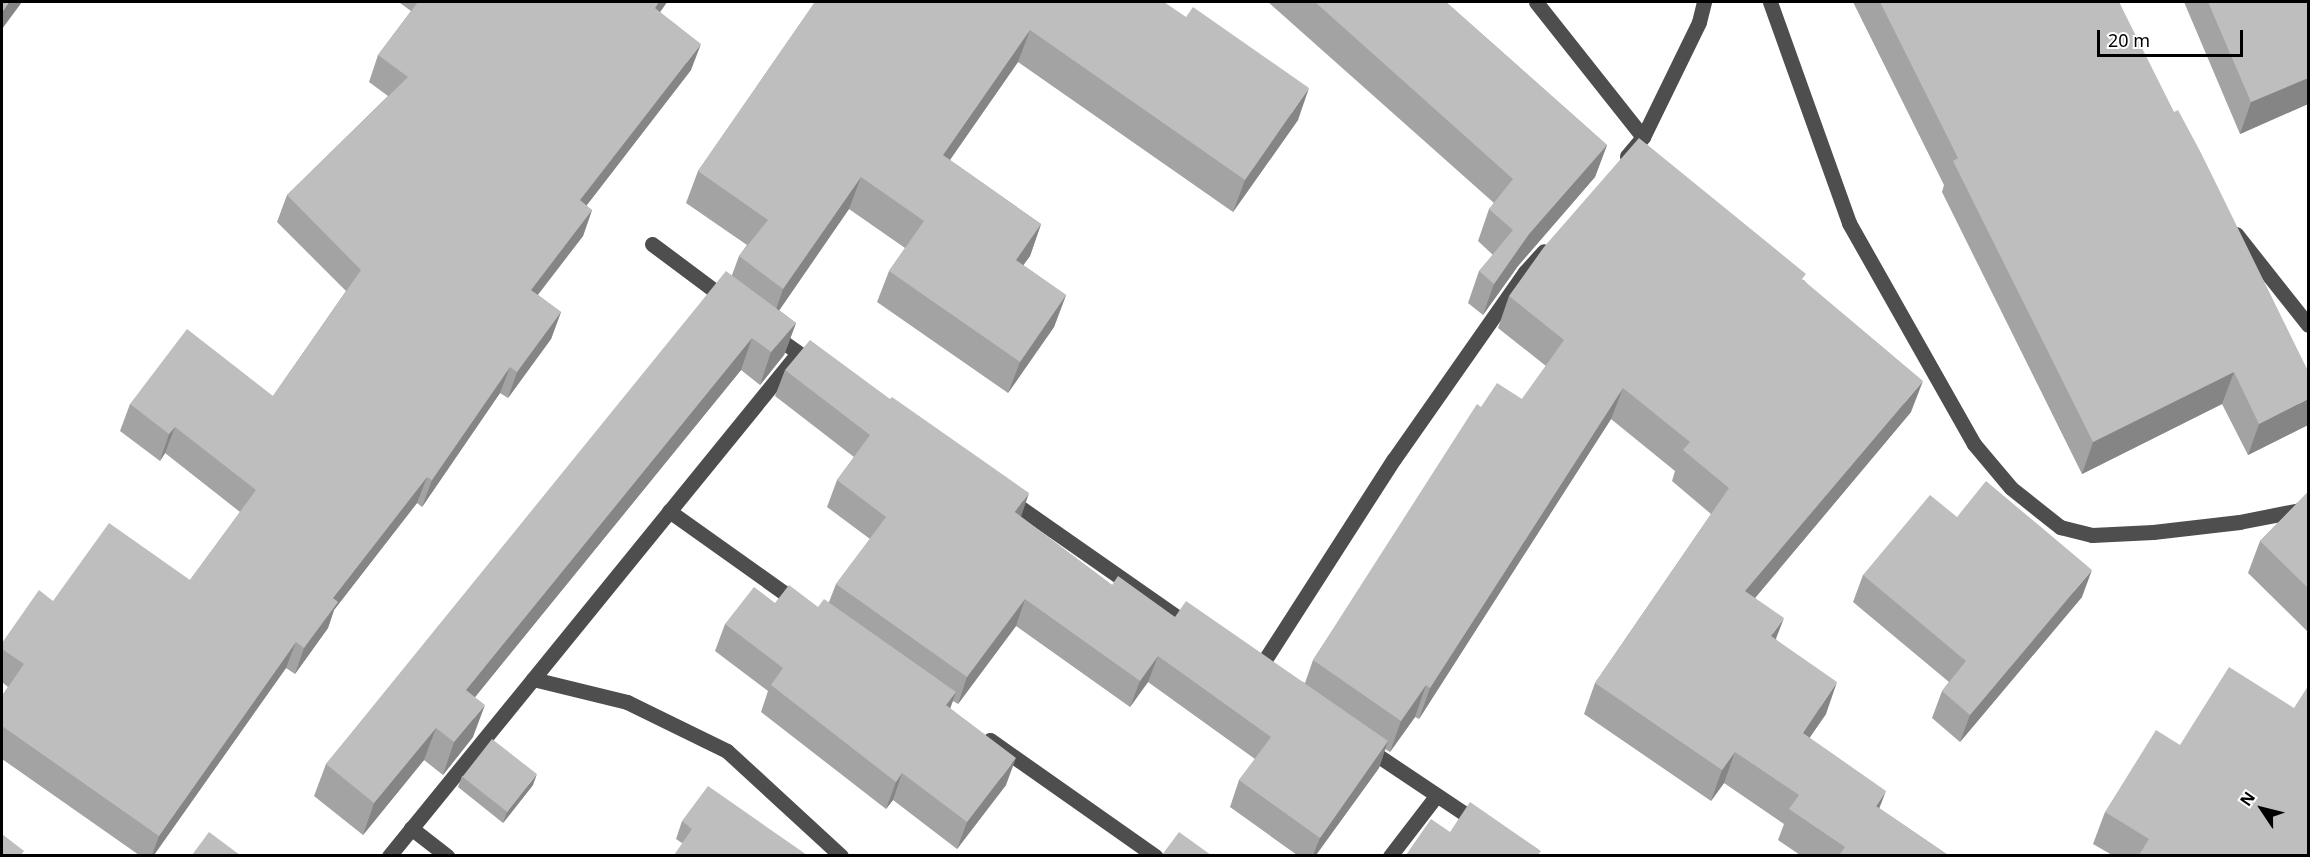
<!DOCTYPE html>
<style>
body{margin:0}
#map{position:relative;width:2310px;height:857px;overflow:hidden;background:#fff;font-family:"Noto Sans",sans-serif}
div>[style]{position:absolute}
.minor>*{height:15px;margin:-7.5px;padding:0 7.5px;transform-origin:7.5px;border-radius:7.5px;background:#4e4e4e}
.wall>*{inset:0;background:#a3a3a3}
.shaded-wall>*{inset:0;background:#858585}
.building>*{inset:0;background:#bebebe;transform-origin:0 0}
span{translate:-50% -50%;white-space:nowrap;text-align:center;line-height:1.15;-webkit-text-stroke:6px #fff;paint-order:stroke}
.frame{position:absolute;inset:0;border:3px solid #000;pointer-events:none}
.north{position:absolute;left:2232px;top:779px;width:60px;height:60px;-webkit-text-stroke:4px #fff;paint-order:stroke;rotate:305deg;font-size:16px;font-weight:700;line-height:24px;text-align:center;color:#000}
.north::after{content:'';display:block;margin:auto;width:21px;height:27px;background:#000;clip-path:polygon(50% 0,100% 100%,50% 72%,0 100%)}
.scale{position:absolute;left:2097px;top:30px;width:146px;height:27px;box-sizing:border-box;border:3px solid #000;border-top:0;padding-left:8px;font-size:18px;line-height:21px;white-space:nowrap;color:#000;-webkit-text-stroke:4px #fff;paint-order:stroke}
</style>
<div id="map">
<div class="minor">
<div style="left:1536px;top:2px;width:172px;rotate:51.6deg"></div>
<div style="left:1643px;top:137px;width:25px;rotate:130deg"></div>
<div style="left:1770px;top:2px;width:235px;rotate:70.3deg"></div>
<div style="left:1849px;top:223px;width:254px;rotate:60.5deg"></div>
<div style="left:1974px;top:444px;width:57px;rotate:49.9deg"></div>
<div style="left:2011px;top:488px;width:63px;rotate:38.5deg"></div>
<div style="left:2060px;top:527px;width:33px;rotate:14deg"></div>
<div style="left:2092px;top:535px;width:61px;rotate:-2.8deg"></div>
<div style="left:2153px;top:532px;width:87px;rotate:-6.6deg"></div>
<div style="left:2239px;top:522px;width:62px;rotate:-11.1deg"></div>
<div style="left:2300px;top:510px;width:11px;rotate:-41deg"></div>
<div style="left:1643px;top:137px;width:128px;rotate:-64deg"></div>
<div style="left:1699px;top:22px;width:21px;rotate:-76deg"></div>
<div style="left:2236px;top:234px;width:116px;rotate:51.6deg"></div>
<div style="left:652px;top:244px;width:94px;rotate:36.7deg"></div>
<div style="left:772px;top:334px;width:52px;rotate:35.5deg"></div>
<div style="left:1008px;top:499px;width:226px;rotate:34.9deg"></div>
<div style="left:669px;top:511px;width:161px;rotate:35.4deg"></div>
<div style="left:1257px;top:672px;width:253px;rotate:-57.3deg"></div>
<div style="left:1394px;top:459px;width:228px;rotate:-55deg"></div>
<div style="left:1525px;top:272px;width:28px;rotate:-48deg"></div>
<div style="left:533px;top:679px;width:97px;rotate:13.7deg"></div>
<div style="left:627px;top:702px;width:111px;rotate:26.1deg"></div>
<div style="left:727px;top:751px;width:155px;rotate:42.6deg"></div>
<div style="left:990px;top:740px;width:202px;rotate:35.1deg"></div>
<div style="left:1365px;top:747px;width:138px;rotate:33.8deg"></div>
<div style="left:411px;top:828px;width:46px;rotate:37.9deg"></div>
<div style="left:389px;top:856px;width:648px;rotate:-50.88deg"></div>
<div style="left:1390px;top:856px;width:76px;rotate:-52.5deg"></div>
</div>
<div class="wall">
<div style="clip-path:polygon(401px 2px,667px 2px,660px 12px,691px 70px,586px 206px,592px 210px,583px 236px,538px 295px,561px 312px,551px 339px,508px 398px,500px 393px,422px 507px,417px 503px,334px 610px,328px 628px,295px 674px,286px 668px,154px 855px,139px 855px,2px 759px,2px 696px,8px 687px,2px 682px,2px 643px,53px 601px,190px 580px,240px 512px,165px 453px,160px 461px,120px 431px,130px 404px,273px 396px,346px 291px,277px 222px,287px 195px,388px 96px,369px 82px,378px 55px,411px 11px,400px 3px)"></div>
<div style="clip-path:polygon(815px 2px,1164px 2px,1298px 120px,1233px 212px,1018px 62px,950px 160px,1041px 224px,1030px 256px,1023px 265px,1066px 295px,1054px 327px,1008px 393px,877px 302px,889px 271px,905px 248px,849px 209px,779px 310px,796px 323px,784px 355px,760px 385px,741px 370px,475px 697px,473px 737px,443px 775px,424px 760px,363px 835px,314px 796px,326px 764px,732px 275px,739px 256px,747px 245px,686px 203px,698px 171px)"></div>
<div style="clip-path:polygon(1268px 2px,1446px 2px,1607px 145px,1595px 177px,1518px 266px,1483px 315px,1468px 303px,1479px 271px,1493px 255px,1478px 241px,1489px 209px,1494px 203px)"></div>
<div style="clip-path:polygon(1853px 2px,2119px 2px,2308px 425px,2248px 455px,2222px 404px,2082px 474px,1942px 192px,1944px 185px)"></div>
<div style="clip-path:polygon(2184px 2px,2308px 2px,2308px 104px,2240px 134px)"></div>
<div style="clip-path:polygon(1804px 280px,1911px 412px,1755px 598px,1776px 639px,1826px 714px,1809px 738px,1879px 808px,1948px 855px,1800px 855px,1778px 840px,1784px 824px,1724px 783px,1711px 801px,1584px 714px,1595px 683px,1711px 514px,1672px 481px,1675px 471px,1611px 419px,1419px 719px,1415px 717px,1390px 752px,1385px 749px,1379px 768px,1316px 855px,1297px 855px,1230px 807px,1239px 780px,1255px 759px,1148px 682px,1130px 707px,1016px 626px,958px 704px,953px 701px,950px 708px,1006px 785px,957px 849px,893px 800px,886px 809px,761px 712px,768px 691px,715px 651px,725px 624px,775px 603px,818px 607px,829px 602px,836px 584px,870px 539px,827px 507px,837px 480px,854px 457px,775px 396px,785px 370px,1021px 517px,1112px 585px,1305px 683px,1313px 660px,1481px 407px,1522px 399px,1546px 366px,1498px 328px,1509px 296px)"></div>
<div style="clip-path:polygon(2308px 492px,2308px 632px,2248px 573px,2260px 541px)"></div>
<div style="clip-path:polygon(1957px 517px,2082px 597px,1960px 742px,1932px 718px,1942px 691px,1949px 682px,1853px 602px,1863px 575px)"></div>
<div style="clip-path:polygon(2294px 708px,2308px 855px,2112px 855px,2093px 844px,2105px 812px,2180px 745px)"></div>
<div style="clip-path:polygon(462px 776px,533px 785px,503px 823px,458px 787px)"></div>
<div style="clip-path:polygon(682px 821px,807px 855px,682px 843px,676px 839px)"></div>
</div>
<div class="shaded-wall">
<div style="clip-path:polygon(9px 2px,22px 2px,2px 29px,2px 12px)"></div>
<div style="clip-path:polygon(659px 2px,667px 2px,645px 34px,655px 8px)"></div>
<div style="clip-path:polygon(1030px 30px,1018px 62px,931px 187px,943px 155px)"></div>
<div style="clip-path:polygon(701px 44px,691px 70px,570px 227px,580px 200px)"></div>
<div style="clip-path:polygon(2308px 78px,2308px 104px,2240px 134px,2251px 102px)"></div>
<div style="clip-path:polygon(1309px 88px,1298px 120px,1233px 212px,1245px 180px)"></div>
<div style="clip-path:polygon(1607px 145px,1595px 177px,1518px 266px,1483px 315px,1494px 284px,1529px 234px)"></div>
<div style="clip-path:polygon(861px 177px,849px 209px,772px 321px,783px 289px)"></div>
<div style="clip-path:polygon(592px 210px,583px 236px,521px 316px,531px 290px)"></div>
<div style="clip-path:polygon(1041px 224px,1030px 256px,1004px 292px,1016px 260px)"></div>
<div style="clip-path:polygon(1066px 295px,1054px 327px,1008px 393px,1020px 362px)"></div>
<div style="clip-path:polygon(561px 312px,551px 339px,508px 398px,517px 372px)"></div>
<div style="clip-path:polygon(796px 323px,784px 355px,760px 385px,771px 352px)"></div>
<div style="clip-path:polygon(752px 338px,741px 370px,454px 723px,466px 690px)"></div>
<div style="clip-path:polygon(510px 367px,500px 393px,422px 507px,432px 480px)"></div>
<div style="clip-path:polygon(2234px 372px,2222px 404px,2082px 474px,2093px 442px)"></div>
<div style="clip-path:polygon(1923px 381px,1911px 412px,1734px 623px,1745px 591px)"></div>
<div style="clip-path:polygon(1623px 388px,1611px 419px,1419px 719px,1430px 688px)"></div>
<div style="clip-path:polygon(2308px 399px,2308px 425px,2248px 455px,2259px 424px)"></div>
<div style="clip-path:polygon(175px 427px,165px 453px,160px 461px,169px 434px)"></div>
<div style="clip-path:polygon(427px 477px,417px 503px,334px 610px,328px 628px,295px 674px,304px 648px,333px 598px)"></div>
<div style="clip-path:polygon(1029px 493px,1020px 520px,1015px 512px)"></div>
<div style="clip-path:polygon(2092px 570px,2082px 597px,1960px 742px,1970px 715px)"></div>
<div style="clip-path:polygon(1025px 599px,1016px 626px,958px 704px,967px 677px)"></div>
<div style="clip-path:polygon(1784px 618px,1772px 649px,1771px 636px)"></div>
<div style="clip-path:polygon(296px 642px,286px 668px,154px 855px,152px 855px,159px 836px)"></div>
<div style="clip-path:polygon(1158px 656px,1148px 682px,1130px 707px,1140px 681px)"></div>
<div style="clip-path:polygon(1837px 682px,1826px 714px,1791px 765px,1803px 733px)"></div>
<div style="clip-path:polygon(1426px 685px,1415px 717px,1390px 752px,1401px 721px)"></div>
<div style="clip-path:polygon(956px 692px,946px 720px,946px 705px)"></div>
<div style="clip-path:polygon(485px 705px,473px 737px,443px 775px,454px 742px)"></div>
<div style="clip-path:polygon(436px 728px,424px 760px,363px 835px,374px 803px)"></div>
<div style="clip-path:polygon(1388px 741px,1379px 768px,1316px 855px,1313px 855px,1320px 838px)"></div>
<div style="clip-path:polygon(1735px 752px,1724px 783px,1711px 801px,1722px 770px)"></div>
<div style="clip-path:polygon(1016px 758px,1006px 785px,957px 849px,967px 822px)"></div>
<div style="clip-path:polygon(902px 773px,893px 800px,886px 809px,896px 782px)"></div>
<div style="clip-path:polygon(537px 774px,533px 785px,503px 823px,507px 812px)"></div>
<div style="clip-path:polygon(1886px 791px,1874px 822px,1876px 806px)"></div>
</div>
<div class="building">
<div style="clip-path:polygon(2px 2px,9px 2px,2px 12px)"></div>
<div style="clip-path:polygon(418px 2px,659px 2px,655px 8px,701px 44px,580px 200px,592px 210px,531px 290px,561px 312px,517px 372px,510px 367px,432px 480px,427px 477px,333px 598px,338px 602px,304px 648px,296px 642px,159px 836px,2px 726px,2px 696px,24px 664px,2px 649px,2px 643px,39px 590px,53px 601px,109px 523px,190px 580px,256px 490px,175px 427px,169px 434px,130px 404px,187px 329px,273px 396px,361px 270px,287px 195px,408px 77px,378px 55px)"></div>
<div style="clip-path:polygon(815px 2px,1164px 2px,1186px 17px,1193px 7px,1309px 88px,1245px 180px,1030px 30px,943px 155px,1041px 224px,1016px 260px,1066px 295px,1020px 362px,889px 271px,924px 221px,861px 177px,783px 289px,739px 256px,768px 220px,698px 171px)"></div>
<div style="clip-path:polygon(1315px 2px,1446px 2px,1607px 145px,1529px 234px,1494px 284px,1479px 271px,1513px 230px,1489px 209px,1513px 179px)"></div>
<div style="clip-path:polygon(1880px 2px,2119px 2px,2174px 112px,2178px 110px,2201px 153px,2308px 371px,2308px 399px,2259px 424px,2234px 372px,2093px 442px,1953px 161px,1958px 158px)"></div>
<div style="clip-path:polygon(2208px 2px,2308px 2px,2308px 78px,2251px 102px)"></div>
<div style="clip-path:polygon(1639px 138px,1806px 274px,1802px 279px,1923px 381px,1745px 591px,1784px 618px,1771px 636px,1837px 682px,1803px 733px,1886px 791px,1876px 806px,1948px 855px,1839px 855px,1845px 847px,1789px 809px,1799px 795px,1735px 752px,1722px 770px,1595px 683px,1729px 488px,1683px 450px,1690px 442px,1623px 388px,1430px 688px,1426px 685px,1401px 721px,1313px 660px,1477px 404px,1481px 407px,1497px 383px,1522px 399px,1564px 340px,1509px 296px,1544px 247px)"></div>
<div style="clip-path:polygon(726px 271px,796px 323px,771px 352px,752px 338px,466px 690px,485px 705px,454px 742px,436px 728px,374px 803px,326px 764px)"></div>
<div style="clip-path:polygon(810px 340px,890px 399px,892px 397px,1029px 493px,1015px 512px,1112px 585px,1118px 576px,1175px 617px,1186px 601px,1388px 741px,1320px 838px,1239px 780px,1271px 737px,1158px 656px,1140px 681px,1025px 599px,967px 677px,836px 584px,886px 517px,837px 480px,870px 435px,785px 370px)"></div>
<div style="clip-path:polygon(1986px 481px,2092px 570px,1970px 715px,1942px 691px,1966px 661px,1863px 575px,1930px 495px,1957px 517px)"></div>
<div style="clip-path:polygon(2308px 492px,2308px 588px,2260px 541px)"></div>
<div style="clip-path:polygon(789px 585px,818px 607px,824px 599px,956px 692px,946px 705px,1016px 758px,967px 822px,902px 773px,896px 782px,771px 685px,783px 668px,725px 624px,754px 587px,775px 603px)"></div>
<div style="clip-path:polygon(2229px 667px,2294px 708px,2308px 686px,2308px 855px,2139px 855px,2149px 839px,2105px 812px,2156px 730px,2180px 745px)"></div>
<div style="left:492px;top:739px;width:57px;height:48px;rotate:38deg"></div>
<div style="clip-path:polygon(708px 786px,807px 855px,674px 855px,692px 829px,682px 821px)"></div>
<div style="clip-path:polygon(1470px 802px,1541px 851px,1538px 855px,1406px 855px,1431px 819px,1450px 832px)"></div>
<div style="clip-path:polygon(209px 832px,240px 855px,192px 855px)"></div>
<div style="clip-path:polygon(1179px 832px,1211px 855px,1162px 855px)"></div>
<div style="clip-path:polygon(2px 834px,24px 851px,21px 855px,2px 855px)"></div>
</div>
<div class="frame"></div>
<div class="north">N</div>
<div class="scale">20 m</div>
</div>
